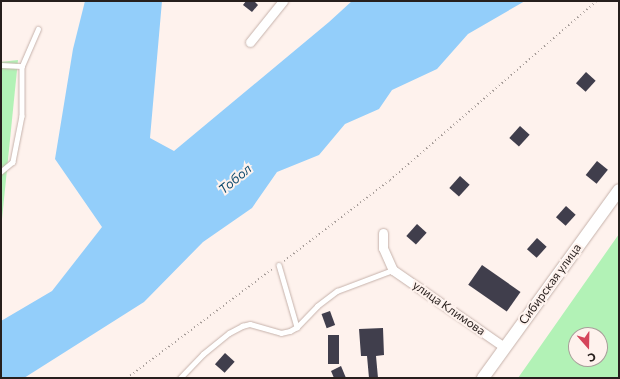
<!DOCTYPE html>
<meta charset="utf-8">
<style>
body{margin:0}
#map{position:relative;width:620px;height:379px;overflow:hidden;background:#fef2ed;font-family:Commissioner,sans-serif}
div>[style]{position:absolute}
.green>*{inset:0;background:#b2f2b6}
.water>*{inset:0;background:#93cefa}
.building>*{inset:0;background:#403e4c;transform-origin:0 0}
.path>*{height:2px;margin-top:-1px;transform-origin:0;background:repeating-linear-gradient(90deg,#a69c98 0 1px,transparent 0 4px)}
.roads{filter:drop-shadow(0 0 1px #c6b2ab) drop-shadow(0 0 1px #c6b2ab)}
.service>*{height:4.5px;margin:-2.25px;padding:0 2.25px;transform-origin:2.25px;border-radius:2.25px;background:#fff}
.minor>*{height:9px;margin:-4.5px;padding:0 4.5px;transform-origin:4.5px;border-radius:4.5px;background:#fff}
.tertiary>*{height:12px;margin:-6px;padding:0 6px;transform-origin:6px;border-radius:6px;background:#fff}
span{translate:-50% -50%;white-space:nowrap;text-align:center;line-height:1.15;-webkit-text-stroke:4px #fef2ed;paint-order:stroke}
.street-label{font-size:12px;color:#271f1d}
.water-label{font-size:13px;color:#114c6f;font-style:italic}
.frame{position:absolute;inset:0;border:2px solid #271f1d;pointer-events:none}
.north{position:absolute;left:568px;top:327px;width:40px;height:40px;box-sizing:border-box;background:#fef2ed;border:1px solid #a89e9a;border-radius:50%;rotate:160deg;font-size:11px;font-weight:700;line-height:16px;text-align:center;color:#271f1d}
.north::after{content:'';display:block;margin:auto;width:14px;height:18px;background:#d5455b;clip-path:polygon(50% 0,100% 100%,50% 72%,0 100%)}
</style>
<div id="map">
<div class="green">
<div style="clip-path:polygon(18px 60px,2px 219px,1px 219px,1px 62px)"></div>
<div style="clip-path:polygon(evenodd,619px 234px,619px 378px,518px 378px,619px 234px,576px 335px,600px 335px,600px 359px,576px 359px,576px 335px)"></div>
</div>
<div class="water">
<div style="clip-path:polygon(85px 1px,162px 1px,150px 138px,174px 151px,329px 22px,352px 1px,525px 1px,468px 34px,437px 69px,392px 90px,379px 109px,345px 124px,319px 155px,277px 172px,252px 208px,203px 242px,144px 302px,24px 378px,1px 378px,1px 321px,52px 291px,102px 227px,55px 159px,73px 49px)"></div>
</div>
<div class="building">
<div style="clip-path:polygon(246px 1px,254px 1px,258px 5px,252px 12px,243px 5px)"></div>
<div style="left:586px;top:72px;width:13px;height:15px;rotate:42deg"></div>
<div style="left:520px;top:126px;width:13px;height:16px;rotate:42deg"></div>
<div style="left:597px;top:161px;width:14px;height:18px;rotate:39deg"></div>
<div style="left:460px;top:176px;width:13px;height:16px;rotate:42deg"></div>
<div style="left:566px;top:206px;width:13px;height:15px;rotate:42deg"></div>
<div style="left:417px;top:224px;width:13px;height:16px;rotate:42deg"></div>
<div style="left:537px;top:238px;width:13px;height:15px;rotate:42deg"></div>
<div style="left:482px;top:265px;width:47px;height:24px;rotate:35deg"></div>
<div style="left:330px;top:311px;width:15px;height:9px;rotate:70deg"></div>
<div style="clip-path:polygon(383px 328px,384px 355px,376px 356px,378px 378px,369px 378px,367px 356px,361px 356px,359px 329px)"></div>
<div style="left:328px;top:335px;width:11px;height:29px"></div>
<div style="left:225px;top:353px;width:13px;height:15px;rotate:42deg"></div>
<div style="clip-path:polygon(341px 366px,346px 378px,334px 378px,331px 371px)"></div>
</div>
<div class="path">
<div style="left:284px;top:261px;width:133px;rotate:-37.4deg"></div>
<div style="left:390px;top:180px;width:274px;rotate:-40.9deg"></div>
<div style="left:127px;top:378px;width:181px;rotate:-36.9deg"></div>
</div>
<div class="roads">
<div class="service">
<div style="left:1px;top:65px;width:21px;rotate:3deg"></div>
<div style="left:22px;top:66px;width:50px;rotate:90deg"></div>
<div style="left:22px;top:116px;width:47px;rotate:101.1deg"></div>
<div style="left:13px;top:162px;width:16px;rotate:140deg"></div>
<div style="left:22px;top:66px;width:40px;rotate:-66.6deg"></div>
<div style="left:279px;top:265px;width:65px;rotate:73.8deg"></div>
<div style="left:180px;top:378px;width:33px;rotate:-46deg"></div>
<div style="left:203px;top:354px;width:33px;rotate:-39deg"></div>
<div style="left:229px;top:333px;width:15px;rotate:-28deg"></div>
<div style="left:242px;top:326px;width:8px;rotate:-14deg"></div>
<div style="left:250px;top:324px;width:32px;rotate:16deg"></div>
<div style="left:281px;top:333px;width:9px;rotate:-13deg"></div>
<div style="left:290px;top:331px;width:8px;rotate:-30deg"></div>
<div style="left:297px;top:327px;width:29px;rotate:-46deg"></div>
<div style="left:317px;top:306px;width:25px;rotate:-37deg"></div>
<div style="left:337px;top:291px;width:60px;rotate:-20.6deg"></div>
</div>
<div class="minor">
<div style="left:250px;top:42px;width:53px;rotate:-51.2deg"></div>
<div style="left:383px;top:233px;width:15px;rotate:90deg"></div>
<div style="left:383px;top:248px;width:24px;rotate:66deg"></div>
<div style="left:393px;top:270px;width:135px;rotate:34.7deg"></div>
</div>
<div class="tertiary">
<div style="left:483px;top:378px;width:232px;rotate:-54.1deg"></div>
</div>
</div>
<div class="street-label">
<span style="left:550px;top:284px;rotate:-54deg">Сибирская улица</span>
<span style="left:449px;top:308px;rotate:35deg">улица Климова</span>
</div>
<div class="water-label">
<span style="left:235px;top:179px;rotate:-40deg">Тобол</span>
</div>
<div class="frame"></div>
<div class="north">С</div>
</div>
